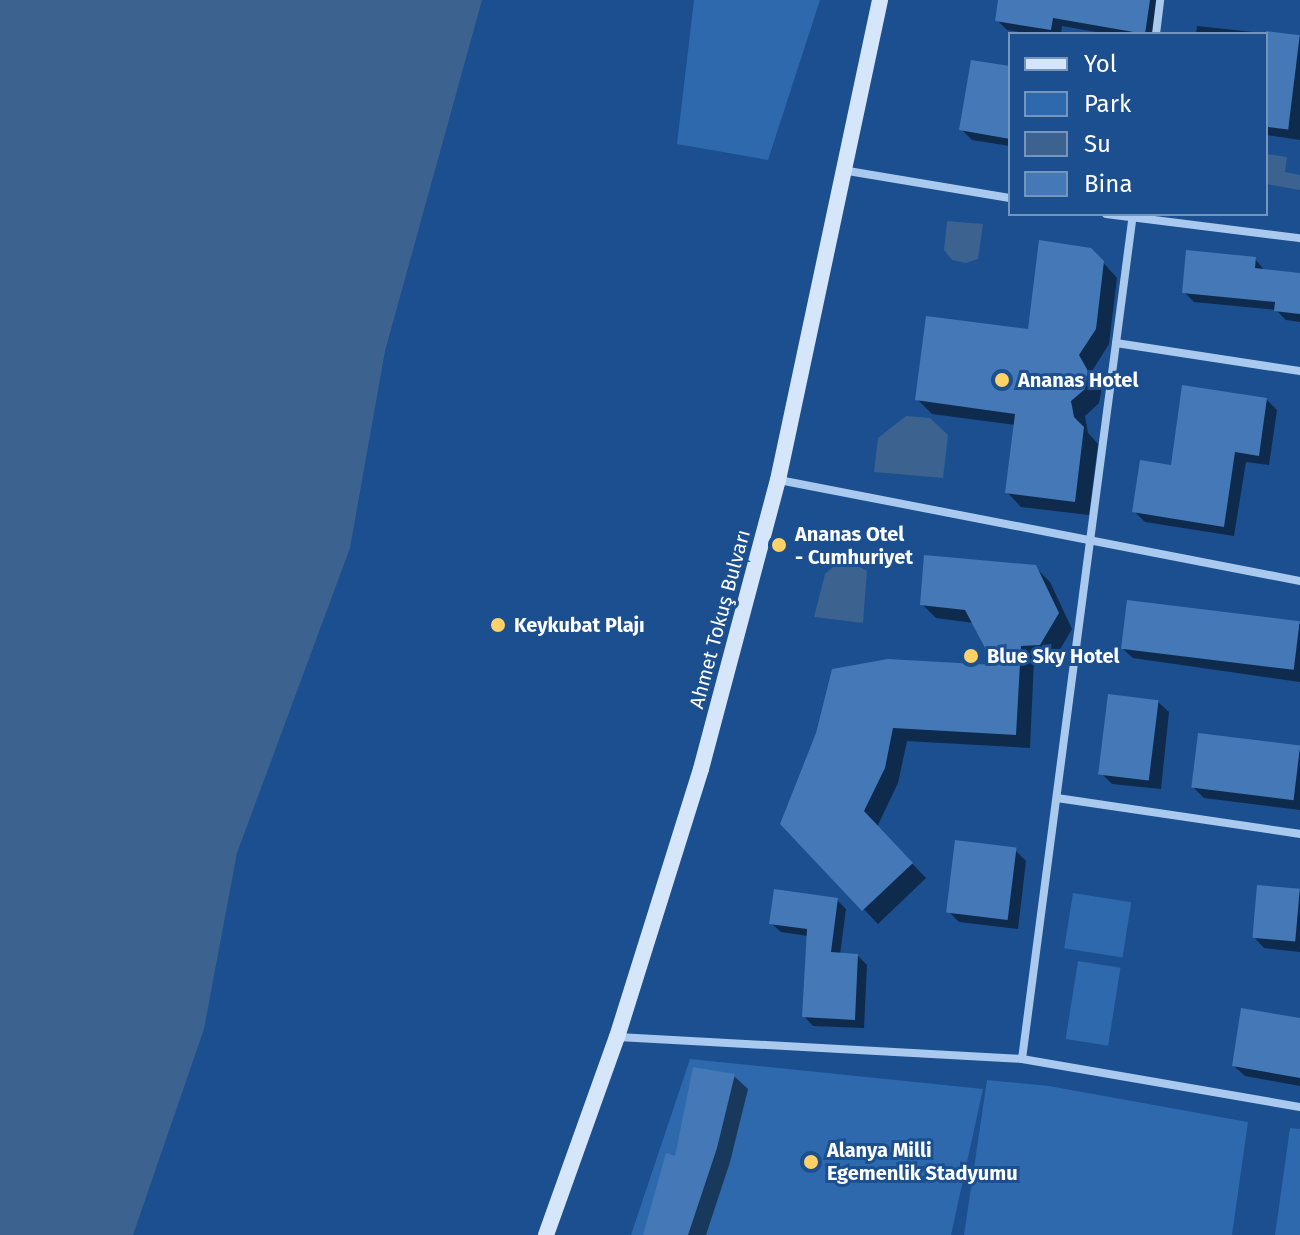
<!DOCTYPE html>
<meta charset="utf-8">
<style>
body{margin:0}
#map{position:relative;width:1300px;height:1235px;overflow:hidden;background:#1b4f8f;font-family:"Fira Sans",sans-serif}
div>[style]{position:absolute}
.green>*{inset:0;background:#2e69ad;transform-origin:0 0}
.water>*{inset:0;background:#3c6290}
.shadow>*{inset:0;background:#0007}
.building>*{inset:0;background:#4478b7;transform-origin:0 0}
.street>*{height:8px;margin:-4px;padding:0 4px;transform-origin:4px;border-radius:4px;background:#a9c9ee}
.secondary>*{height:16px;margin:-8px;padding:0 8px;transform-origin:8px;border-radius:8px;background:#d6e6fa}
.dots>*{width:22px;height:22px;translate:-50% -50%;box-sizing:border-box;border:4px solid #1b4f8f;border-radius:50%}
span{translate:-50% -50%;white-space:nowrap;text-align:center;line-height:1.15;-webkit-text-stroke:6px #1b4f8f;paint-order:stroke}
.poi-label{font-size:20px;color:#fff;font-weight:700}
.left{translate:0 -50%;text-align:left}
.street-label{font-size:20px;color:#fff}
.legend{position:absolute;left:1008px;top:32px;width:260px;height:184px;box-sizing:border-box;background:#1b4f8f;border:2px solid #7695bc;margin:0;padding:10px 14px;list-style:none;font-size:24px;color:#fff}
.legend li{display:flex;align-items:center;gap:16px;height:40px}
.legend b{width:40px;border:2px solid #7695bc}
</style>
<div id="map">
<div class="green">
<div style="clip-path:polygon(694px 0,820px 0,768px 160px,677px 144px)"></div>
<div style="left:1073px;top:893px;width:59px;height:56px;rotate:9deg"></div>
<div style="left:1078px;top:961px;width:43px;height:79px;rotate:9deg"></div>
<div style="clip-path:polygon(690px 1059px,983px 1089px,951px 1235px,631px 1235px)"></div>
<div style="clip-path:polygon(987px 1080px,1049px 1086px,1248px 1122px,1232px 1235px,964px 1235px)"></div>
<div style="clip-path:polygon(1290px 1128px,1300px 1129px,1300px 1235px,1275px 1235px)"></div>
</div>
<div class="water">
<div style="clip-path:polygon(0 0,482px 0,385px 351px,350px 548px,237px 853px,204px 1029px,133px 1235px,0 1235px)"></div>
<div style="clip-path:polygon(1266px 154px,1287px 157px,1285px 172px,1300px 175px,1300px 190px,1266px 184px)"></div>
<div style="clip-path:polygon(947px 221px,983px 224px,978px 259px,966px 263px,952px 260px,944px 250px)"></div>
<div style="clip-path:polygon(906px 416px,930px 418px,948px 435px,943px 478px,874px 472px,878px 438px)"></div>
<div style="clip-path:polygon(844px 558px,867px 571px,863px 623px,814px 617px,825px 574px)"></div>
</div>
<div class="shadow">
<div style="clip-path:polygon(1000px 0,1160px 0,1155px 34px,1107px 34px,1062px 26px,1061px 34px,1031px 34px,1007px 30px,997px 20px)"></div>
<div style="clip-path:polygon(1197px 26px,1300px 37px,1300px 140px,1266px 135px,1266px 34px,1196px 34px)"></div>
<div style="clip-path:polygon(1010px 68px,1010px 146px,972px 140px,961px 129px)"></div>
<div style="clip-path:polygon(1091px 249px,1117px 278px,1109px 344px,1092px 371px,1102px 387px,1099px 403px,1085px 416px,1088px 433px,1098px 444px,1089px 515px,1021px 507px,1007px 492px,1016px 425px,932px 414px,918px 400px,1029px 331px)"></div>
<div style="clip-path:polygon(1255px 259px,1265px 271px,1300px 275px,1300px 322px,1286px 320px,1276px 310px,1194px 302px,1184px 292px)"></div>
<div style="clip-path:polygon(1266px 399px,1277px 410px,1269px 465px,1246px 462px,1234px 536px,1145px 522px,1134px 511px,1172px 467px)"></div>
<div style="clip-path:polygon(1035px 567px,1050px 582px,1072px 629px,1055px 658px,1034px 659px,1030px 748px,907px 741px,898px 783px,877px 827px,926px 878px,878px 924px,783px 824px,818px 733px,997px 667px,974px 623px,936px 618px,922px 604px)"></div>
<div style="clip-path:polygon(1236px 614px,1300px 624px,1300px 682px,1133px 658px,1122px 648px)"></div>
<div style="clip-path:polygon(1158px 702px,1169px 712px,1161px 789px,1112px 784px,1101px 773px)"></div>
<div style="clip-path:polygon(1300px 750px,1300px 810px,1204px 798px,1193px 787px)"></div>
<div style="clip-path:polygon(1015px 850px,1026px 861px,1018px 929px,959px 922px,948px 911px)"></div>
<div style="clip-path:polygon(1300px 891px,1300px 952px,1264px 948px,1254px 937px)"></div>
<div style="clip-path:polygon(837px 900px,846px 909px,840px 955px,858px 956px,867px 965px,864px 1028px,813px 1026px,804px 1016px,808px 936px,781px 932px,771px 923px)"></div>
<div style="clip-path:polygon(1300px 1020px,1300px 1086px,1245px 1076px,1234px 1066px)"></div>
<div style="clip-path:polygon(734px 1076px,748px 1089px,730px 1162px,706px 1235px,645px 1235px,677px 1159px)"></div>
</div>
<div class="building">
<div style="clip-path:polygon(998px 0,1150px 0,1145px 34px,1053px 18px,1051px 30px,995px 21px)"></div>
<div style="left:1266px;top:31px;width:34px;height:95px;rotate:7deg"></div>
<div style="clip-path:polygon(971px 60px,1010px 66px,1010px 139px,959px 130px)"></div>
<div style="clip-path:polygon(1039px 240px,1091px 248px,1104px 261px,1096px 329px,1079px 355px,1088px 371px,1085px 389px,1071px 401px,1074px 417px,1084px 427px,1075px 502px,1005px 493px,1015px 414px,915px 400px,926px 316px,1028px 329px)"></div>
<div style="clip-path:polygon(1186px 250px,1256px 257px,1255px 268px,1300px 273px,1300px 314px,1274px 311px,1275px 302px,1182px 293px)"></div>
<div style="clip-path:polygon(1182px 385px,1267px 398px,1259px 456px,1235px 452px,1224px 527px,1132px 512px,1140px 460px,1171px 465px)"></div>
<div style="clip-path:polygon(924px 555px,1036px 565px,1059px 613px,1040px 645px,1021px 646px,1016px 735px,893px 728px,885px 768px,864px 811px,913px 863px,862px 911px,780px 824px,816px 733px,832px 669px,888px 659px,994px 665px,965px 610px,920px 605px)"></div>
<div style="left:1127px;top:600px;width:174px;height:49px;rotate:7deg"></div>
<div style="left:1108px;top:694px;width:51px;height:81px;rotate:7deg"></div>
<div style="left:1198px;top:733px;width:103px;height:55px;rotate:7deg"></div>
<div style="left:955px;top:840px;width:62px;height:73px;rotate:7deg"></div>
<div style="left:1257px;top:885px;width:43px;height:53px;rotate:5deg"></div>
<div style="clip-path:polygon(774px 889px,838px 898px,831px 952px,858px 954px,855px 1020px,802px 1017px,807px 929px,769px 924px)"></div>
<div style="clip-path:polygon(1241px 1008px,1300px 1018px,1300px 1078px,1232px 1066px)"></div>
<div style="clip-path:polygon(693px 1067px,735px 1074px,717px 1148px,688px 1235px,643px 1235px,666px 1153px,675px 1156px)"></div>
</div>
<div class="street">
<div style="left:1156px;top:34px;width:34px;rotate:-83deg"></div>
<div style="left:842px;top:170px;width:170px;rotate:9.5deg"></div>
<div style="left:1106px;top:214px;width:195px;rotate:7.1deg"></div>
<div style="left:1116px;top:343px;width:186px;rotate:8.7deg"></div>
<div style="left:779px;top:480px;width:531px;rotate:10.97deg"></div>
<div style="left:1057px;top:798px;width:246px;rotate:8.4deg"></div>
<div style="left:618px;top:1037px;width:405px;rotate:3.1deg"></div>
<div style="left:1022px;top:1059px;width:282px;rotate:9.8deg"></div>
<div style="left:1022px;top:1059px;width:852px;rotate:-82.52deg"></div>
</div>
<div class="secondary">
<div style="left:546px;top:1235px;width:210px;rotate:-70.3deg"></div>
<div style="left:617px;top:1037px;width:281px;rotate:-72.6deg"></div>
<div style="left:701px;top:769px;width:299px;rotate:-75.1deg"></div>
<div style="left:778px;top:480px;width:491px;rotate:-78deg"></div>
</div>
<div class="dots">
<div style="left:1002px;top:380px;background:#ffd166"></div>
<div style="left:779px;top:545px;background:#ffd166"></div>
<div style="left:498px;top:625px;background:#ffd166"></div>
<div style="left:971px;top:656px;background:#ffd166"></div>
<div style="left:811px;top:1162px;background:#ffd166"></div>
</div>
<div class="poi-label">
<span class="left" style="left:1018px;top:380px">Ananas Hotel</span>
<span class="left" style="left:795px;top:546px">Ananas Otel<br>- Cumhuriyet</span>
<span class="left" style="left:514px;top:625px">Keykubat Plajı</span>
<span class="left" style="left:987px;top:656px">Blue Sky Hotel</span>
<span class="left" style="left:827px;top:1162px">Alanya Milli<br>Egemenlik Stadyumu</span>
</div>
<div class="street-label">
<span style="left:720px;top:619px;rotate:-75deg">Ahmet Tokuş Bulvarı</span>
</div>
<ul class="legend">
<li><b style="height:10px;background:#d6e6fa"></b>Yol</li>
<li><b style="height:22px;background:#2e69ad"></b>Park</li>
<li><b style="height:22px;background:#3c6290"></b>Su</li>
<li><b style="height:22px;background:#4478b7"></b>Bina</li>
</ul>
</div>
